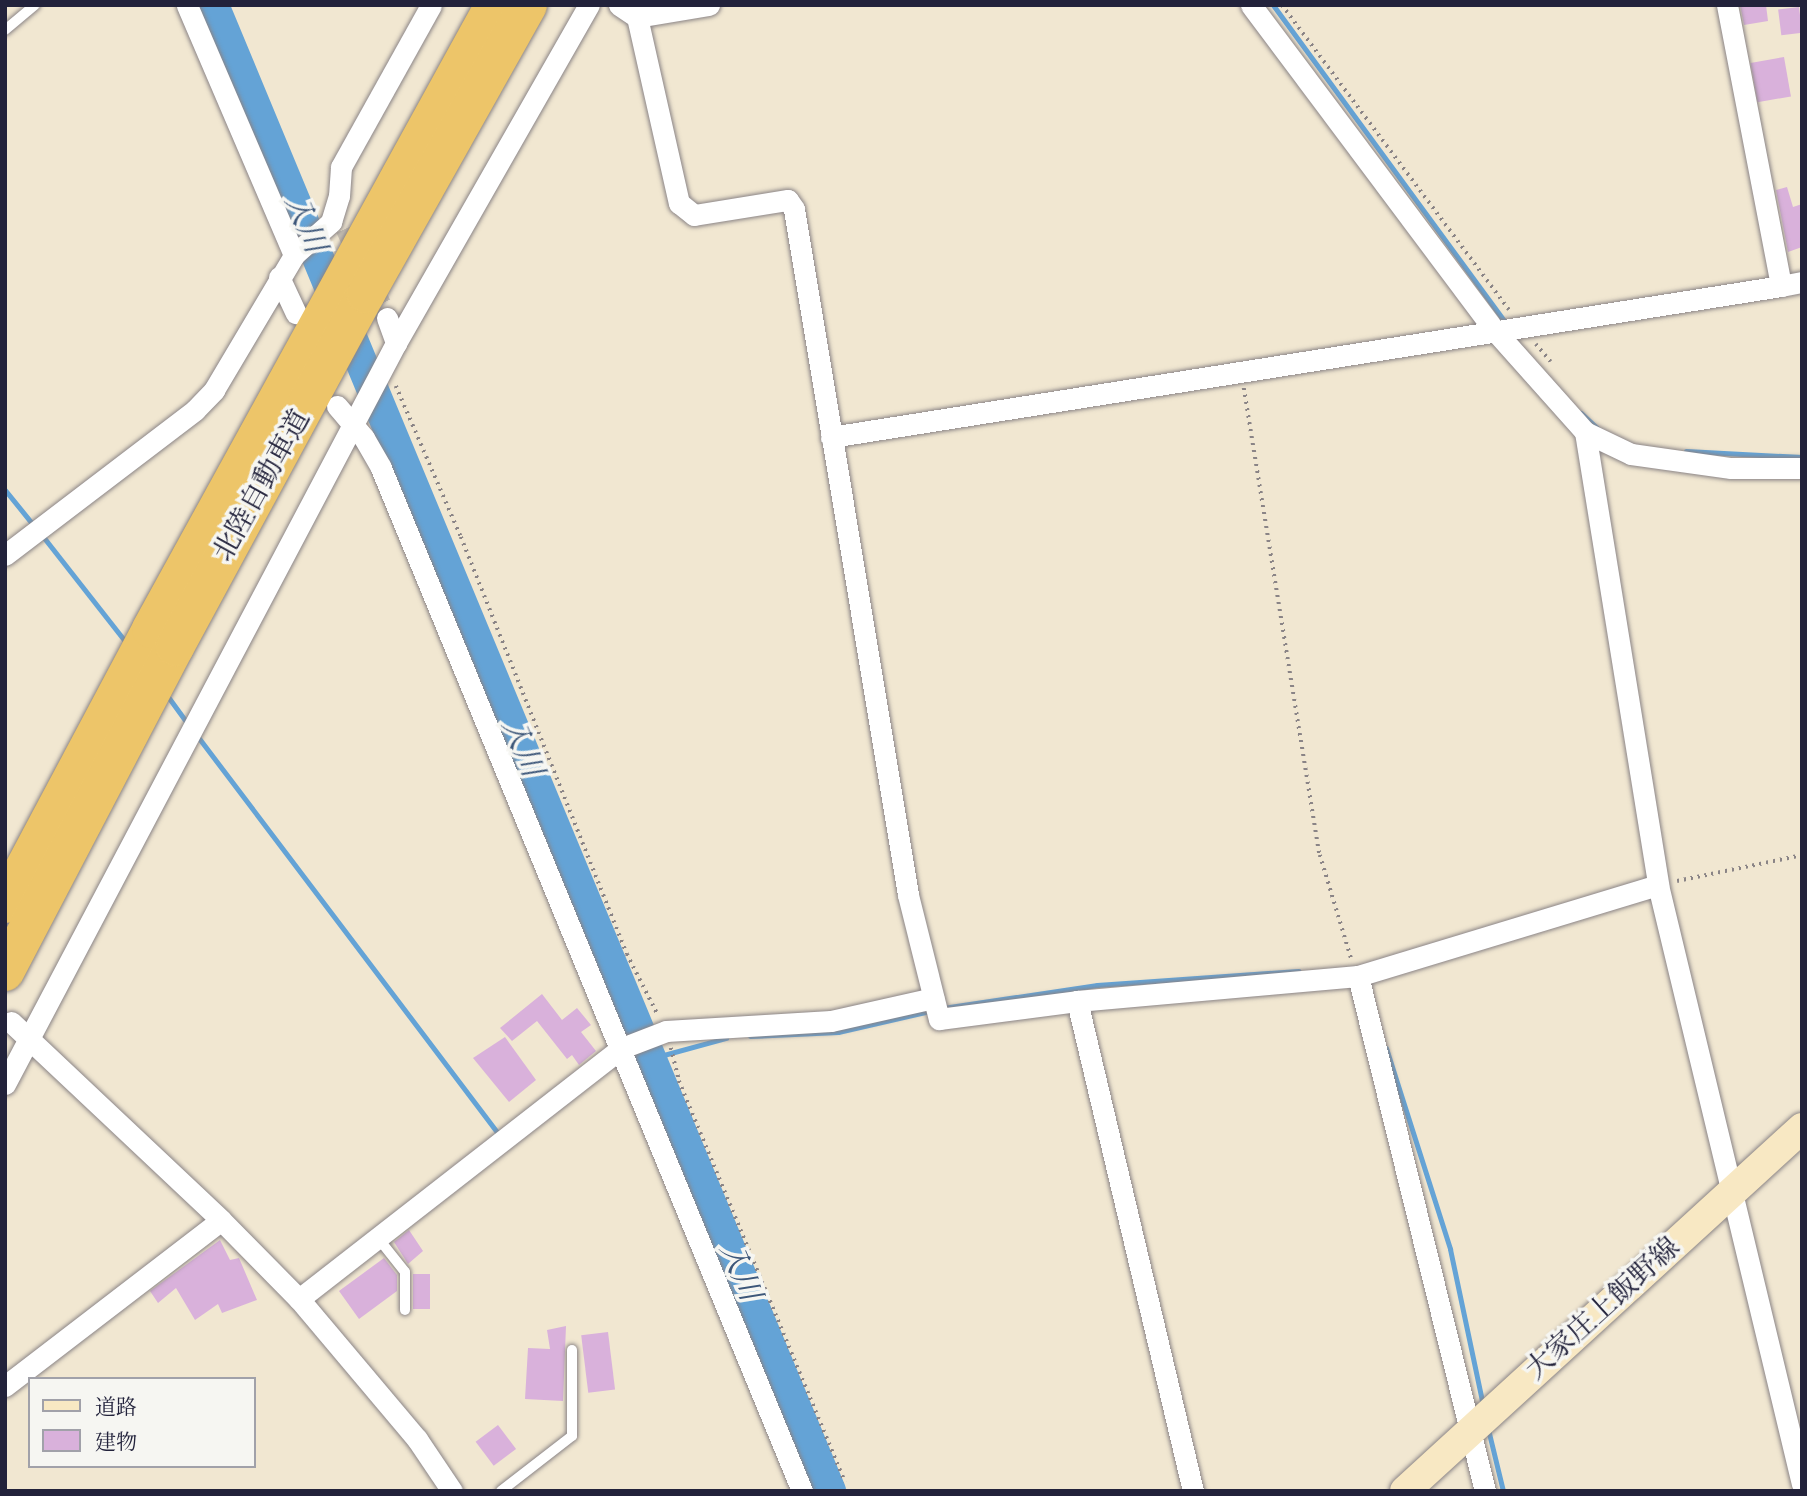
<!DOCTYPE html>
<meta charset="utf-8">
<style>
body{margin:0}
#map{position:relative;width:1807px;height:1496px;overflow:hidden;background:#f1e7d1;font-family:"IM FELL DW Pica","Noto Serif JP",serif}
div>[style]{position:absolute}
.stream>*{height:5px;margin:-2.5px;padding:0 2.5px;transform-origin:2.5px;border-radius:2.5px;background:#64a3d6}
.river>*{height:32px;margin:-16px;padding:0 16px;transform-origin:16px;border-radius:16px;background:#64a3d6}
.building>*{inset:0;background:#d9b1db;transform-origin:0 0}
.street-tunnel>*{height:21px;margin-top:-10.5px;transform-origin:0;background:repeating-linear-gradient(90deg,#c8c0b3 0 21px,transparent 0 31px)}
.path>*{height:3.5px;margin-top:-1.75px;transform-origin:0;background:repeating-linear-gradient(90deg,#8a8486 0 2px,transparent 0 7px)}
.roads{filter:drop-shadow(0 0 2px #8a8486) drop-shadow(0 0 2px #8a8486)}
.lane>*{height:10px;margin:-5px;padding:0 5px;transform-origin:5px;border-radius:5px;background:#fff}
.street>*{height:21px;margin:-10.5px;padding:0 10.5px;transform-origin:10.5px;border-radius:10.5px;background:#fff}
.secondary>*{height:30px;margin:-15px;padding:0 15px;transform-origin:15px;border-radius:15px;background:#f8e8c3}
.highway>*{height:38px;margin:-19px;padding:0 19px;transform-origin:19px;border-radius:19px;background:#edc569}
span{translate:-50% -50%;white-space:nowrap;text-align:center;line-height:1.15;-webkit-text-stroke:7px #f6f6f2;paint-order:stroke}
.street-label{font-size:28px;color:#22223b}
.water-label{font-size:30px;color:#3c5679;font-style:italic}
.frame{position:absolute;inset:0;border:7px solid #22223b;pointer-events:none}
.legend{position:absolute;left:28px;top:1377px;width:228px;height:91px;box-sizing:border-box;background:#f6f6f2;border:2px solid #a1a1a9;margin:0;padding:9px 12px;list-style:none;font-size:21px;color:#22223b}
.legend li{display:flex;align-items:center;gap:14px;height:35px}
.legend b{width:35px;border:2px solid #a1a1a9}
</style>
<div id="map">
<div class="stream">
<div style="left:1273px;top:5px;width:396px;rotate:53.8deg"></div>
<div style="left:1581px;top:413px;width:22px;rotate:43deg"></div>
<div style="left:1686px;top:451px;width:116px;rotate:3deg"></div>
<div style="left:5px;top:490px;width:48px;rotate:51deg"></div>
<div style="left:41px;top:534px;width:141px;rotate:51.9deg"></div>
<div style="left:166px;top:694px;width:39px;rotate:54deg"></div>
<div style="left:195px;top:733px;width:505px;rotate:52.88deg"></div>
<div style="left:943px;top:1008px;width:156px;rotate:-8.5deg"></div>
<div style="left:1097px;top:985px;width:202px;rotate:-4deg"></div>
<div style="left:750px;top:1036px;width:88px;rotate:-2.6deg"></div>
<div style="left:838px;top:1032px;width:94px;rotate:-12.9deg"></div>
<div style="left:1386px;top:1048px;width:211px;rotate:72.3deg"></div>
<div style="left:1450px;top:1249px;width:160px;rotate:78.1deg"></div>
<div style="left:629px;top:1058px;width:18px;rotate:-22deg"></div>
<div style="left:649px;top:1059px;width:80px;rotate:-15.3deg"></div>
<div style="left:1488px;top:1429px;width:64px;rotate:76.4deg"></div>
</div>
<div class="river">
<div style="left:213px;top:5px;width:1609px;rotate:67.45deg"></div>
</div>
<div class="building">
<div style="clip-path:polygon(1740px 5px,1766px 5px,1768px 21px,1744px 25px)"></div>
<div style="left:1799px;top:7px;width:26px;height:21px;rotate:83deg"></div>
<div style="left:1784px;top:57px;width:40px;height:34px;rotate:80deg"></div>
<div style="clip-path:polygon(1787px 187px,1793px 207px,1802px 204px,1802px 247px,1788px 252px,1776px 190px)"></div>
<div style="clip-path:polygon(542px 994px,562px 1020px,577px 1008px,591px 1025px,581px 1032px,596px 1051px,579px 1065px,572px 1055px,567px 1059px,537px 1021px,512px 1041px,500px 1028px)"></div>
<div style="clip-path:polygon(505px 1037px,536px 1080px,509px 1102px,473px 1058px)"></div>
<div style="clip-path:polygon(409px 1230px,423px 1251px,408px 1264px,394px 1242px)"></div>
<div style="clip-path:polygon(220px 1240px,230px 1260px,239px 1258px,257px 1300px,222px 1313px,218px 1304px,195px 1320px,176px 1288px,158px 1303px,150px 1291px)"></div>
<div style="clip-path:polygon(384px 1258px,397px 1275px,397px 1291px,359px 1319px,339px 1291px)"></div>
<div style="left:413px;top:1274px;width:17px;height:35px"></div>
<div style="clip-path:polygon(566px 1326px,563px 1401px,525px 1399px,528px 1348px,550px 1349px,547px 1330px)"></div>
<div style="left:608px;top:1332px;width:58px;height:27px;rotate:83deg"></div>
<div style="left:498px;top:1425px;width:30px;height:28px;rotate:53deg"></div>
</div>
<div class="street-tunnel">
<div style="left:346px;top:228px;width:99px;rotate:65.5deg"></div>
</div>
<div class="path">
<div style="left:1282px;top:5px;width:380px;rotate:53.3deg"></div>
<div style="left:1536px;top:344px;width:23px;rotate:50deg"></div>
<div style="left:396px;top:386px;width:164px;rotate:66.7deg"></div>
<div style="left:461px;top:537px;width:449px;rotate:68.3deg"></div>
<div style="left:627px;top:954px;width:68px;rotate:63.1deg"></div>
<div style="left:1244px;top:388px;width:473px;rotate:80.8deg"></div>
<div style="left:1320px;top:855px;width:108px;rotate:73.2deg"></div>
<div style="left:1677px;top:881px;width:128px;rotate:-11.7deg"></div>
<div style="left:671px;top:1048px;width:34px;rotate:76deg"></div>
<div style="left:679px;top:1081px;width:434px;rotate:67.5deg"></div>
</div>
<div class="roads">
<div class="lane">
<div style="left:5px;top:30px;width:39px;rotate:-40deg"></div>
<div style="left:378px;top:1238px;width:43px;rotate:51.5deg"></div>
<div style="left:405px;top:1272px;width:38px;rotate:90deg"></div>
<div style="left:501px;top:1491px;width:90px;rotate:-37.8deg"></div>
<div style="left:572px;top:1436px;width:86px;rotate:-90deg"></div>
</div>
<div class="street">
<div style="left:619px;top:5px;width:22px;rotate:34deg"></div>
<div style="left:637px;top:17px;width:73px;rotate:-9.5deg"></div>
<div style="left:1251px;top:5px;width:409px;rotate:53.2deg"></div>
<div style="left:1496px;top:332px;width:134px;rotate:48.3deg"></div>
<div style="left:1585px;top:432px;width:51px;rotate:25.6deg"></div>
<div style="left:1631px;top:454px;width:101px;rotate:8deg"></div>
<div style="left:1731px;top:468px;width:71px"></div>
<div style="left:1727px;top:5px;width:286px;rotate:79.1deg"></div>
<div style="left:1781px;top:286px;width:21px;rotate:-11deg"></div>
<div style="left:637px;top:17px;width:191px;rotate:77.3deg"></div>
<div style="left:679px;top:203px;width:19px;rotate:39deg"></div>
<div style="left:694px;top:215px;width:95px;rotate:-9.1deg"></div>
<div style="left:788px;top:200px;width:11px;rotate:56deg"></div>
<div style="left:794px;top:209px;width:695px;rotate:80.56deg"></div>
<div style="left:908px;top:895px;width:128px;rotate:76deg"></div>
<div style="left:939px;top:1019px;width:139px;rotate:-7.4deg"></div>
<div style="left:1077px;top:1001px;width:282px;rotate:-5.1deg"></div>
<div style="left:1358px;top:976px;width:530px;rotate:76.15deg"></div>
<div style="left:294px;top:255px;width:50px;rotate:-41.7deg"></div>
<div style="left:331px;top:222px;width:27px;rotate:-73deg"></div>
<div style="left:339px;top:196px;width:29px;rotate:-86deg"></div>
<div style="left:341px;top:167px;width:185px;rotate:-60.9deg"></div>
<div style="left:279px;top:277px;width:40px;rotate:65deg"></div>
<div style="left:387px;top:318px;width:27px;rotate:70deg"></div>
<div style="left:337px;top:406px;width:42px;rotate:49.8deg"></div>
<div style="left:364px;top:438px;width:34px;rotate:60deg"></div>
<div style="left:381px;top:468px;width:1106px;rotate:67.63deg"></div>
<div style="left:1585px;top:432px;width:459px;rotate:80.8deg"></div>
<div style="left:831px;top:437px;width:962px;rotate:-9.03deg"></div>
<div style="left:5px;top:555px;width:239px;rotate:-37.3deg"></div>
<div style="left:195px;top:410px;width:28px;rotate:-46deg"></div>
<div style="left:214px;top:390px;width:157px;rotate:-59.3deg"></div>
<div style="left:294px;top:255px;width:272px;rotate:-113.2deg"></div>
<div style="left:1358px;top:976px;width:313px;rotate:-16.9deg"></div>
<div style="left:1658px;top:885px;width:616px;rotate:76.48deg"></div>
<div style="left:1077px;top:1001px;width:504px;rotate:76.68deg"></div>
<div style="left:11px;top:1022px;width:289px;rotate:43.3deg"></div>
<div style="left:221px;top:1220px;width:111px;rotate:45.4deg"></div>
<div style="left:299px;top:1299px;width:183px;rotate:49.9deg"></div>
<div style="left:417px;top:1439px;width:63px;rotate:56.1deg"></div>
<div style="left:5px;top:1084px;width:838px;rotate:-62.18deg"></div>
<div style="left:396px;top:343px;width:389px;rotate:-60.3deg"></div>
<div style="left:299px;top:1299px;width:409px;rotate:-37.9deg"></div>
<div style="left:622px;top:1048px;width:47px;rotate:-21.1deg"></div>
<div style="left:666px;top:1031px;width:165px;rotate:-3.5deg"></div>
<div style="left:831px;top:1021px;width:105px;rotate:-12.7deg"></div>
<div style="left:5px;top:1386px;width:272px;rotate:-37.5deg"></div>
</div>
<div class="secondary">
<div style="left:1405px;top:1491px;width:538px;rotate:-42.44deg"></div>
</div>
<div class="highway">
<div style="left:5px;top:904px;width:311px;rotate:-62deg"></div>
<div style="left:151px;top:629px;width:712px;rotate:-61.2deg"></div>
<div style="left:5px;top:972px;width:367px;rotate:-62.4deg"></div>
<div style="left:175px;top:647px;width:401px;rotate:-61.6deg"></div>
<div style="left:366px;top:294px;width:331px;rotate:-60.7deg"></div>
</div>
</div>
<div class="street-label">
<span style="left:262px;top:486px;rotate:-61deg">北陸自動車道</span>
<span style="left:1603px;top:1309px;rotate:-42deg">大家庄上飯野線</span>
</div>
<div class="water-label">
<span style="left:304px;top:224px;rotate:67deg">入川</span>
<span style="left:521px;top:748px;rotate:67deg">入川</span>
<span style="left:739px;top:1272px;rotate:67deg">入川</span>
</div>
<div class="frame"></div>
<ul class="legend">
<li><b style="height:9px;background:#f8e8c3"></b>道路</li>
<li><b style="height:19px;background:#d9b1db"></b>建物</li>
</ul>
</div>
